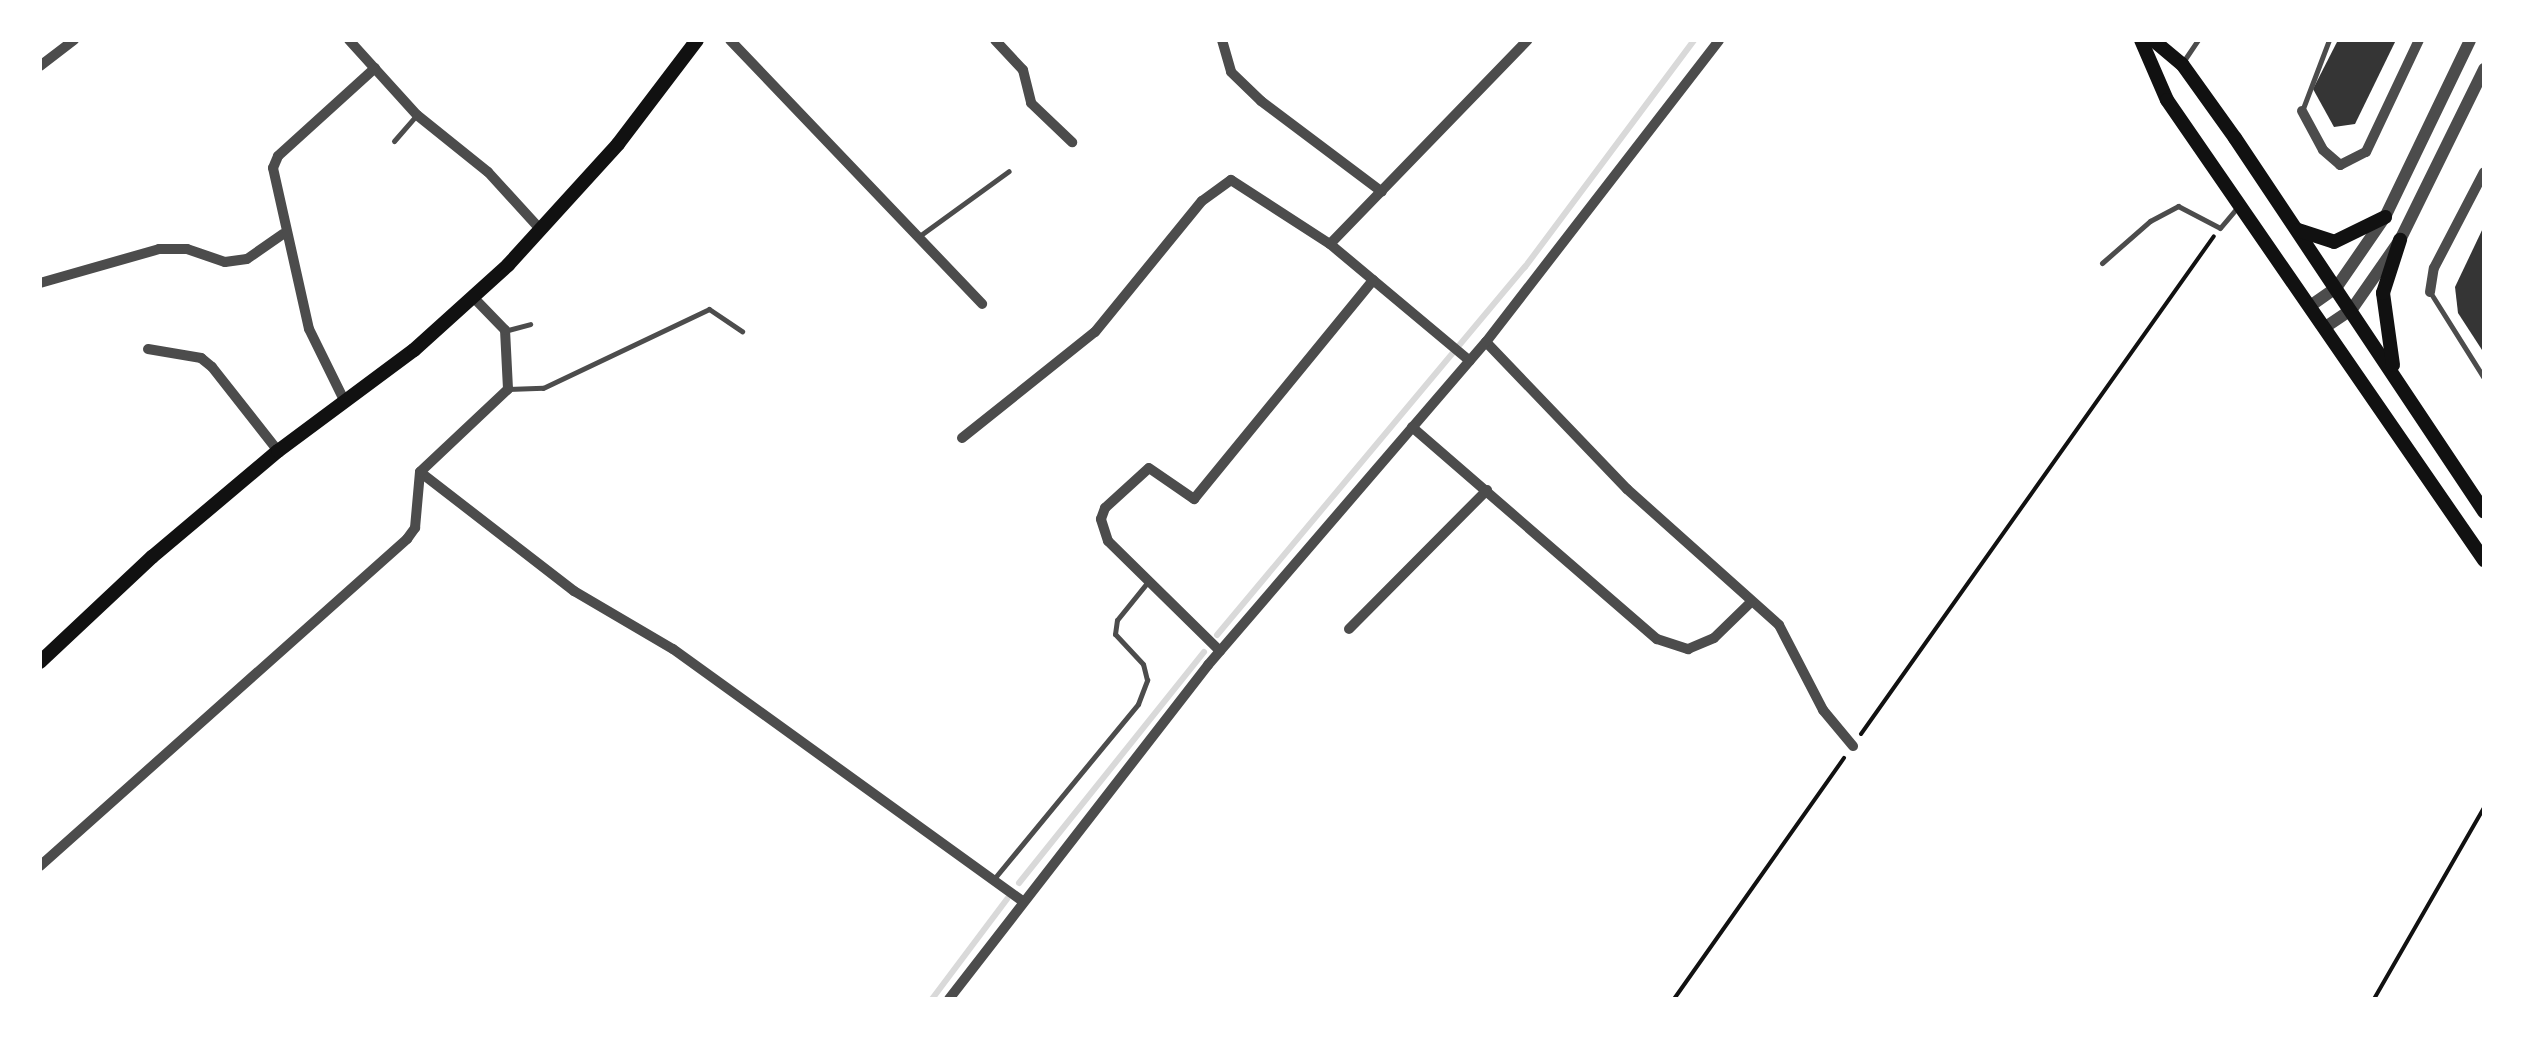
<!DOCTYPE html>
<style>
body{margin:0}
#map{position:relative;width:2524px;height:1039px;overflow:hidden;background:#fff;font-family:Figtree,sans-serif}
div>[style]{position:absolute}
.stream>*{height:6px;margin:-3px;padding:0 3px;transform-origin:3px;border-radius:3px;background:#d9d9d9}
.building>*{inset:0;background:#353535}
.path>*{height:4px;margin:-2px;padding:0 2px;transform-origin:2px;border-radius:2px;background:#111}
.service>*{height:5px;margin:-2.5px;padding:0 2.5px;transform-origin:2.5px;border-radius:2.5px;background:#4c4c4c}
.minor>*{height:10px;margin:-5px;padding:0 5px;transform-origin:5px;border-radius:5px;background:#4c4c4c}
.tertiary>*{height:12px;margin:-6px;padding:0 6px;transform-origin:6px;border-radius:6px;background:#4c4c4c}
.secondary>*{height:14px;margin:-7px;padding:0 7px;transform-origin:7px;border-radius:7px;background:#111}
span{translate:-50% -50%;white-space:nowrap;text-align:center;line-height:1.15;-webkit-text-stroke:8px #fff;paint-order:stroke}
.frame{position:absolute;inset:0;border:42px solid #fff;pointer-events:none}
</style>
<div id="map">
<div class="stream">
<div style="left:1217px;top:635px;width:480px;rotate:-50.1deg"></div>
<div style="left:1525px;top:267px;width:283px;rotate:-53.3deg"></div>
<div style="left:1019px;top:883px;width:296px;rotate:-51.3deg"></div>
<div style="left:932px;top:999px;width:125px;rotate:-53.1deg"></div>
</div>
<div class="building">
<div style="clip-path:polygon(2338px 40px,2396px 40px,2355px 124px,2334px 127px,2313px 89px)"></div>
<div style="clip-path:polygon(2484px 226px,2484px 353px,2458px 313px,2455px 287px)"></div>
</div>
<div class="path">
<div style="left:1861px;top:734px;width:610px;rotate:-54.67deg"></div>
<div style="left:1674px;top:999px;width:295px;rotate:-54.8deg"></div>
<div style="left:2374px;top:999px;width:220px;rotate:-60.1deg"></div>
</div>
<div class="service">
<div style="left:2183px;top:62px;width:27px;rotate:-56deg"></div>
<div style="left:2302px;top:111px;width:76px;rotate:-69.2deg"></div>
<div style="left:394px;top:141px;width:32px;rotate:-49deg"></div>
<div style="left:918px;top:237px;width:112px;rotate:-36deg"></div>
<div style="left:2102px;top:263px;width:64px;rotate:-41.2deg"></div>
<div style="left:2150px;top:221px;width:32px;rotate:-28deg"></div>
<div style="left:2178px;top:206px;width:47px;rotate:27.6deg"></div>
<div style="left:2220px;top:228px;width:30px;rotate:-50deg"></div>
<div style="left:2430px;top:292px;width:102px;rotate:57.9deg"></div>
<div style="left:508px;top:330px;width:23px;rotate:-15deg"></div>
<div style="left:508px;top:389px;width:35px;rotate:-2deg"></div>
<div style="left:543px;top:388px;width:184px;rotate:-25.4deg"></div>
<div style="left:709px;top:309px;width:40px;rotate:34deg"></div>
<div style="left:993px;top:880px;width:228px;rotate:-50.5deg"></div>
<div style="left:1138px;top:704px;width:26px;rotate:-69deg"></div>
<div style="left:1147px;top:680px;width:16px;rotate:-104deg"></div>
<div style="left:1143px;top:664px;width:41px;rotate:-133deg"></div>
<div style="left:1115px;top:634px;width:14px;rotate:-82deg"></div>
<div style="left:1117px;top:620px;width:48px;rotate:-51deg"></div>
</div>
<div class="minor">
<div style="left:349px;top:40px;width:101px;rotate:47.8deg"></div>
<div style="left:417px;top:115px;width:91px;rotate:38.8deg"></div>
<div style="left:488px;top:172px;width:79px;rotate:47.6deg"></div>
<div style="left:730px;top:40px;width:365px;rotate:46.3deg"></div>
<div style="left:995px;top:40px;width:41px;rotate:47deg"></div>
<div style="left:1023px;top:70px;width:34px;rotate:76deg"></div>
<div style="left:1031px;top:103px;width:57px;rotate:43.6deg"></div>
<div style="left:1222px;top:40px;width:33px;rotate:74deg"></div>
<div style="left:1231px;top:72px;width:42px;rotate:44deg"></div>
<div style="left:1261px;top:101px;width:151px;rotate:36.9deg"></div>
<div style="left:40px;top:66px;width:43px;rotate:-37.4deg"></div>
<div style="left:2302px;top:111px;width:44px;rotate:61.7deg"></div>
<div style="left:2323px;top:150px;width:23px;rotate:41deg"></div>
<div style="left:2340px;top:165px;width:29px;rotate:-27deg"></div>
<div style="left:2366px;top:152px;width:124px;rotate:-64.7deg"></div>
<div style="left:1330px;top:244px;width:284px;rotate:-45.9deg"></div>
<div style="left:40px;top:283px;width:124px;rotate:-15.9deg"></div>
<div style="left:159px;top:249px;width:28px"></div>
<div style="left:187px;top:249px;width:40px;rotate:18.9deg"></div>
<div style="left:225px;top:262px;width:22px;rotate:-8deg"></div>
<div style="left:247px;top:259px;width:44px;rotate:-34.8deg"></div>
<div style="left:2430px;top:292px;width:24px;rotate:-81deg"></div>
<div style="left:2434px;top:268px;width:108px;rotate:-62.5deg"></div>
<div style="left:1486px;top:342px;width:204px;rotate:46.2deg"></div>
<div style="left:1627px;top:489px;width:204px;rotate:41.8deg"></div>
<div style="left:1779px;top:625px;width:96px;rotate:62.6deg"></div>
<div style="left:1823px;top:710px;width:47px;rotate:50.2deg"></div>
<div style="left:148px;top:349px;width:54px;rotate:9.6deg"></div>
<div style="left:201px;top:358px;width:14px;rotate:39deg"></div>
<div style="left:212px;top:367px;width:107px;rotate:51.8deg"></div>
<div style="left:344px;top:400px;width:79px;rotate:-116.2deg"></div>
<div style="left:309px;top:329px;width:165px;rotate:-102.6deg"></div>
<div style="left:273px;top:168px;width:13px;rotate:-67deg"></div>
<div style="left:278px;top:156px;width:131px;rotate:-42.2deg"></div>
<div style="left:1412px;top:427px;width:324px;rotate:40.9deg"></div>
<div style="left:1657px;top:639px;width:33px;rotate:18deg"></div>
<div style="left:1688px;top:649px;width:28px;rotate:-23deg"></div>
<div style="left:1714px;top:638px;width:52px;rotate:-44.2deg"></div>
<div style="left:962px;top:438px;width:170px;rotate:-38.6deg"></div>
<div style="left:1095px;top:332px;width:169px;rotate:-50.8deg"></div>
<div style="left:1202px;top:201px;width:36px;rotate:-36deg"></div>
<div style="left:1231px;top:180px;width:118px;rotate:32.9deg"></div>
<div style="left:1330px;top:244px;width:182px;rotate:39.9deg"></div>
<div style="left:420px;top:472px;width:195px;rotate:37.7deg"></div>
<div style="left:574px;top:591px;width:115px;rotate:30.4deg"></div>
<div style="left:673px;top:649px;width:431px;rotate:35.8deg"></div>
<div style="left:1349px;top:629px;width:196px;rotate:-45.2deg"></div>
<div style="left:1220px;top:651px;width:157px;rotate:-135.5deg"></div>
<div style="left:1108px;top:541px;width:23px;rotate:-108deg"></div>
<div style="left:1101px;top:519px;width:12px;rotate:-70deg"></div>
<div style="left:1105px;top:508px;width:59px;rotate:-42.3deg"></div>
<div style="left:1149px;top:468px;width:55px;rotate:34.6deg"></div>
<div style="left:1194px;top:499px;width:283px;rotate:-50.7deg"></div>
<div style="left:40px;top:866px;width:492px;rotate:-41.7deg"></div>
<div style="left:407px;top:539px;width:14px;rotate:-54deg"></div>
<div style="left:415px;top:528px;width:56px;rotate:-84.9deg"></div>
<div style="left:420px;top:472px;width:121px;rotate:-43.3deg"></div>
<div style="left:508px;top:389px;width:59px;rotate:-92.9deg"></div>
<div style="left:505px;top:330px;width:46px;rotate:-134.1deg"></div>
<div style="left:949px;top:999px;width:423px;rotate:-52.2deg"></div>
<div style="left:1208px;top:665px;width:426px;rotate:-49.3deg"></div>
<div style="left:1486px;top:342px;width:381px;rotate:-52.3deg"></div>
</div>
<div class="tertiary">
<div style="left:2313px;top:304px;width:28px;rotate:-35deg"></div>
<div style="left:2336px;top:288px;width:86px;rotate:-55.4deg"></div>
<div style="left:2385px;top:217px;width:196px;rotate:-64.3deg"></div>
<div style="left:2327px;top:326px;width:30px;rotate:-34deg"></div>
<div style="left:2352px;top:309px;width:84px;rotate:-55.2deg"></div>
<div style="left:2400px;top:240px;width:191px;rotate:-63.8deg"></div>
</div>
<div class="secondary">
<div style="left:2141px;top:40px;width:65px;rotate:66.6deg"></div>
<div style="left:2167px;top:100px;width:559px;rotate:55.43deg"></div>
<div style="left:2153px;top:40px;width:38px;rotate:40deg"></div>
<div style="left:2182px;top:64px;width:91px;rotate:54.4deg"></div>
<div style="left:2235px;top:138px;width:449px;rotate:56.3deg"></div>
<div style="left:2298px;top:230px;width:38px;rotate:18deg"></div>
<div style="left:2334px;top:242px;width:57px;rotate:-26.1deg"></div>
<div style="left:2393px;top:365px;width:73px;rotate:-97.9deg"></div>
<div style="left:2383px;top:293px;width:56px;rotate:-72.2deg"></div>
<div style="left:40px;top:662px;width:154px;rotate:-43.2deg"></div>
<div style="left:152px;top:557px;width:165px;rotate:-40.1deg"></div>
<div style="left:278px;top:451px;width:169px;rotate:-36.6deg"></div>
<div style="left:414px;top:350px;width:127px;rotate:-42.1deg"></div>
<div style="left:508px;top:265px;width:164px;rotate:-47.7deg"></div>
<div style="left:618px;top:144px;width:131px;rotate:-52.8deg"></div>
</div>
<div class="frame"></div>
</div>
